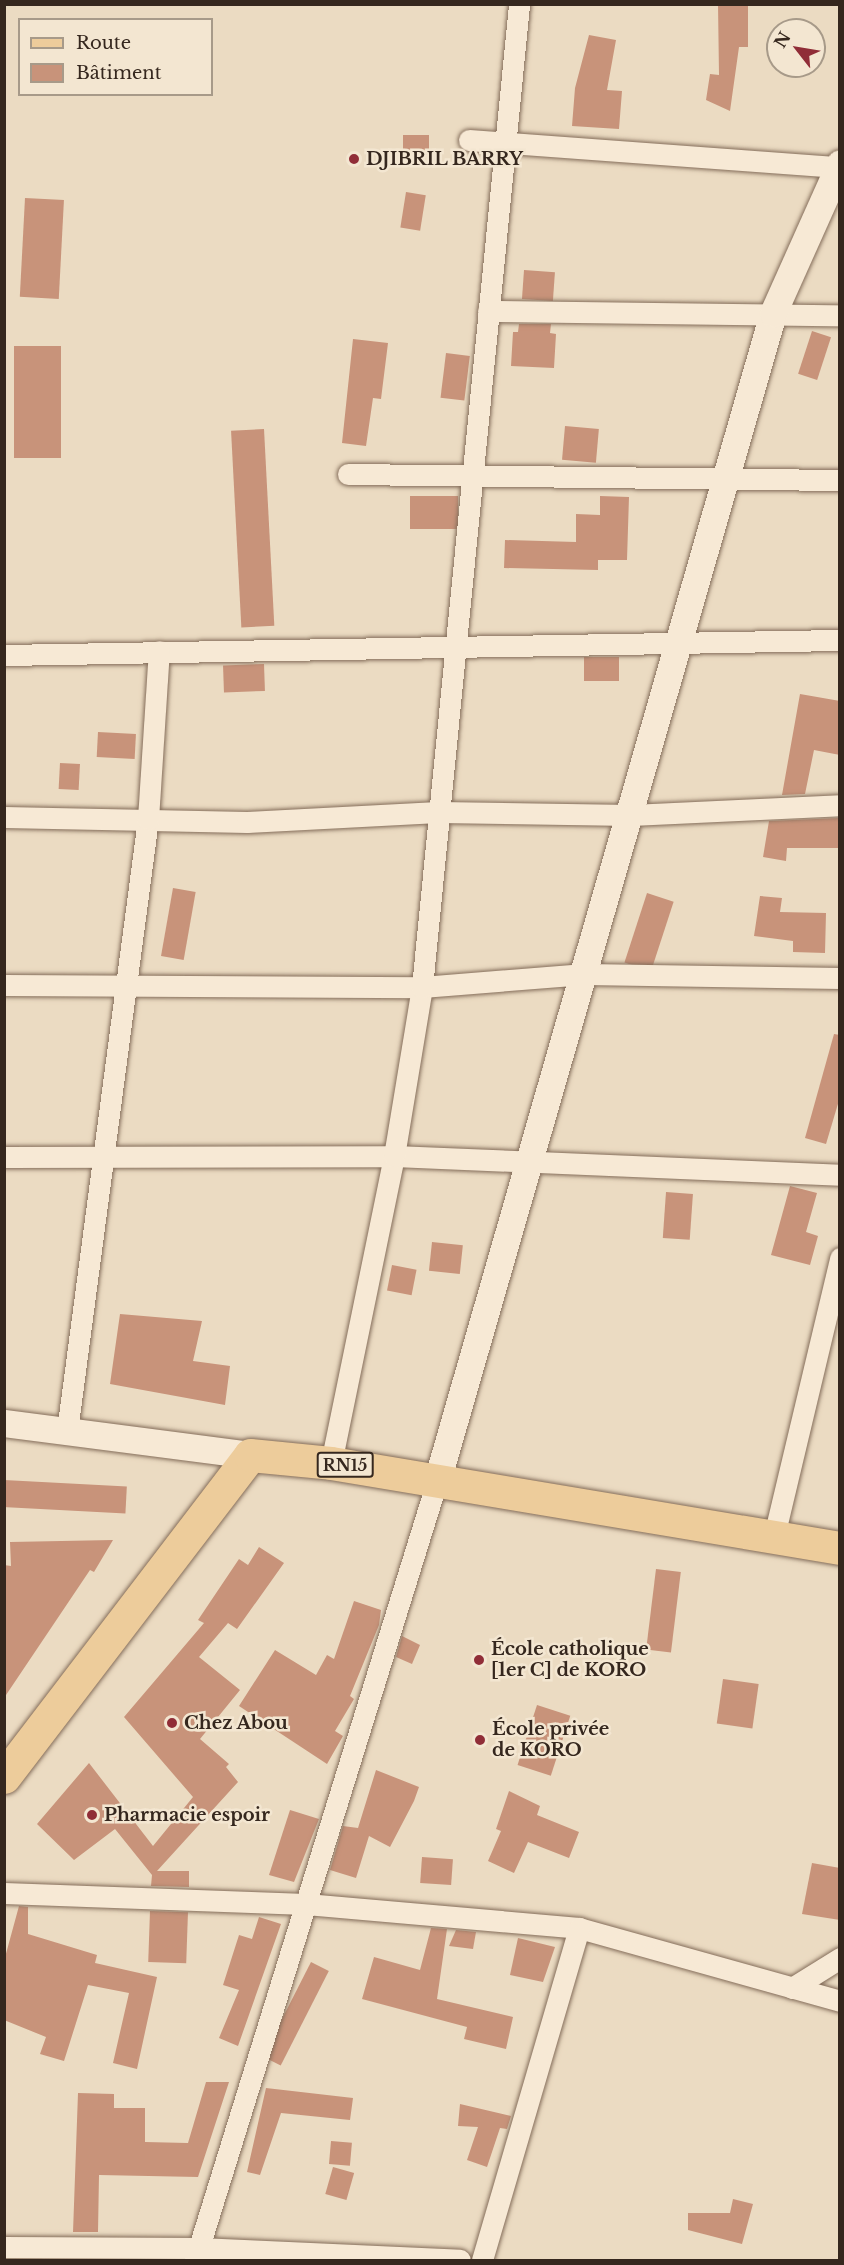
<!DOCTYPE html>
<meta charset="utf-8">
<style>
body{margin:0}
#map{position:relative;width:844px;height:2265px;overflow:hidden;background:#ebdbc2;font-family:"Libre Baskerville",serif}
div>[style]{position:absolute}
.building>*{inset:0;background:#c8937a;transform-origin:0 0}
.roads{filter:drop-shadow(0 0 2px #846d5a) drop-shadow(0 0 2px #846d5a)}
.minor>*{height:21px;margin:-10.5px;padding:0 10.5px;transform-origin:10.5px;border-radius:10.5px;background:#f7e9d5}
.tertiary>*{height:27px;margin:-13.5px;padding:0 13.5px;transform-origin:13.5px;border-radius:13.5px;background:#f7e9d5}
.primary>*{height:33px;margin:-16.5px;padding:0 16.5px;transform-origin:16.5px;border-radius:16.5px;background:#edcc9b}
.dots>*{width:16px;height:16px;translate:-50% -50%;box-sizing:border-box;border:3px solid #f3e6d1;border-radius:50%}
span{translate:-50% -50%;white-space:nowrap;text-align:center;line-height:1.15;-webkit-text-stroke:5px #f3e6d1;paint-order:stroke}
.shield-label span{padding:2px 4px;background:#f3e6d1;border:2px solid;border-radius:4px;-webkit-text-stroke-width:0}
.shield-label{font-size:16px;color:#35271e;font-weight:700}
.poi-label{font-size:18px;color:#35271e;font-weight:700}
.left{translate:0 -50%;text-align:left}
.frame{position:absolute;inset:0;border:6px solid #35271e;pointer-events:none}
.legend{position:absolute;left:18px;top:18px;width:195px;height:78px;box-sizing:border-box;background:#f3e6d1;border:2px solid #a79a89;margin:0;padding:8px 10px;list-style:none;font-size:18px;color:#35271e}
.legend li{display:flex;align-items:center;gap:12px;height:30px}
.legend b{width:30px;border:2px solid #a79a89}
.north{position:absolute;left:766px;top:18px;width:60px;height:60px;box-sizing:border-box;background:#f3e6d1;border:2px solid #a79a89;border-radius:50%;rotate:301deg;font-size:16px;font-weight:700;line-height:24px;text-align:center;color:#35271e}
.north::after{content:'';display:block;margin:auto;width:21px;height:27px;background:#902d37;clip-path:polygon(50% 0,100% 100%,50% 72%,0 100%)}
</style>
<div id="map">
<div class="building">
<div style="clip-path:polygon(718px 4px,748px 4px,748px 47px,739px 47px,730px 111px,706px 100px,710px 74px,719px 75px)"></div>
<div style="clip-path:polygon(589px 35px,616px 40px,607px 90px,622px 91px,619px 129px,572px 126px,575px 88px)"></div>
<div style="left:429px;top:135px;width:20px;height:26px;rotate:90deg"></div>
<div style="left:406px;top:192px;width:20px;height:36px;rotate:9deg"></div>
<div style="left:25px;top:198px;width:39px;height:99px;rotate:3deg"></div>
<div style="left:524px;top:270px;width:31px;height:29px;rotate:4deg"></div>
<div style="clip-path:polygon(519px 324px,551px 324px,550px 333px,556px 334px,554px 368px,511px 366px,513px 332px,518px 332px)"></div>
<div style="left:812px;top:331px;width:20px;height:45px;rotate:18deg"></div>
<div style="clip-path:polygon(353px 339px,388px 343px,381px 399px,373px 398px,366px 446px,342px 443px)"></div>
<div style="left:61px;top:346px;width:112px;height:47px;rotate:90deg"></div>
<div style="left:446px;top:353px;width:24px;height:45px;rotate:7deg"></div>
<div style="left:565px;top:426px;width:34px;height:34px;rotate:5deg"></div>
<div style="left:264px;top:429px;width:197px;height:33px;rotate:87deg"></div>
<div style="left:410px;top:496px;width:48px;height:33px"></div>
<div style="clip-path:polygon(600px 496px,629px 497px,627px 560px,598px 560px,598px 570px,504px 568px,505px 540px,576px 542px,576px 514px,600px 515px)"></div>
<div style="left:584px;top:657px;width:35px;height:24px"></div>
<div style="left:264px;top:664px;width:27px;height:41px;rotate:88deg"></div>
<div style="clip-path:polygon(800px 694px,840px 701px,840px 755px,814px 750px,805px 794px,782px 795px)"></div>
<div style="left:98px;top:732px;width:38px;height:25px;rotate:3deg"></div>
<div style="left:60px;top:763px;width:20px;height:26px;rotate:3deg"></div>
<div style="clip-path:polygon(840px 818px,840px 848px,787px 848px,786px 861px,763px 857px,769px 821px)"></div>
<div style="left:173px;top:888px;width:23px;height:69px;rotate:10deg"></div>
<div style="left:647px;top:893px;width:28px;height:73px;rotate:18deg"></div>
<div style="clip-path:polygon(760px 896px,782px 898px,780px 912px,826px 913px,825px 953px,793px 952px,793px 941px,754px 936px)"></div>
<div style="clip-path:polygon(834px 1034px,840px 1035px,840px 1097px,826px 1144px,805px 1138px)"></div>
<div style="clip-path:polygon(790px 1186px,817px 1193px,806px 1232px,818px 1236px,810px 1265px,771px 1255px)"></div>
<div style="left:666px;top:1192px;width:27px;height:46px;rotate:4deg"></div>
<div style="left:432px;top:1242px;width:31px;height:29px;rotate:6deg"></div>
<div style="left:392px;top:1265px;width:25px;height:26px;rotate:11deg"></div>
<div style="clip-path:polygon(120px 1314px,202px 1321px,193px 1361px,230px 1366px,225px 1405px,110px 1384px)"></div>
<div style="left:4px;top:1480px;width:123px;height:27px;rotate:3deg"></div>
<div style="clip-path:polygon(113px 1540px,94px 1572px,90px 1570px,4px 1698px,4px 1565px,11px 1566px,10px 1542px)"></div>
<div style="clip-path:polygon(259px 1547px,284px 1563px,237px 1629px,228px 1623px,199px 1657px,240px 1690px,200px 1739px,229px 1764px,226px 1767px,238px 1782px,157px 1871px,189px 1871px,189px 1887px,151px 1886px,152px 1875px,115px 1829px,74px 1860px,37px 1824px,89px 1763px,153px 1846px,193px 1797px,124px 1717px,204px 1623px,198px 1620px,239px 1559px,248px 1565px)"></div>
<div style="left:656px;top:1569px;width:25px;height:81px;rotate:7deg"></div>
<div style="clip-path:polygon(354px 1601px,381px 1610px,379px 1625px,350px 1696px,354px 1699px,335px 1731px,343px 1736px,327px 1764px,239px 1706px,275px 1650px,316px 1675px,327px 1655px,334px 1659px)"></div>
<div style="clip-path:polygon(402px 1636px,420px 1645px,412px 1664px,396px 1657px)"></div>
<div style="left:723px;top:1679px;width:36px;height:45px;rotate:8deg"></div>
<div style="left:537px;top:1705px;width:35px;height:63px;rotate:18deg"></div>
<div style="clip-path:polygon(376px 1770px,419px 1787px,414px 1801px,390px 1847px,369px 1836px,356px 1878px,330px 1870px,343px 1826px,358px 1828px)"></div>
<div style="clip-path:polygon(509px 1791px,540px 1806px,537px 1815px,579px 1832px,569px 1858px,528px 1842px,514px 1873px,488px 1861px,501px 1831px,496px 1829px)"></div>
<div style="clip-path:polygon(290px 1810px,319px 1819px,294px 1882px,269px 1875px)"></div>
<div style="left:422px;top:1857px;width:31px;height:26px;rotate:4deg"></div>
<div style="clip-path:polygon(812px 1863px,840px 1868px,840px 1920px,802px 1914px)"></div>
<div style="clip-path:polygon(19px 1906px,28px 1907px,28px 1934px,97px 1955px,95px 1963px,157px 1977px,137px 2069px,113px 2063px,129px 1993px,88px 1985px,64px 2061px,40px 2054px,46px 2037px,4px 2020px,4px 1961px)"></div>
<div style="left:150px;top:1911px;width:38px;height:51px;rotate:2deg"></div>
<div style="clip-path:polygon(259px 1917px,281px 1924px,238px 2046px,219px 2038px,239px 1990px,223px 1985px,239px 1935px,252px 1939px)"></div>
<div style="clip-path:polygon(431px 1928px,447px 1929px,437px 1999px,513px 2017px,506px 2049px,464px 2039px,467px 2027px,362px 1999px,374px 1957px,420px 1970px)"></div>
<div style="clip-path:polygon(456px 1930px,476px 1932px,473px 1949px,449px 1946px)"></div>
<div style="clip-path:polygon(518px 1938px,555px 1947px,543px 1982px,510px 1975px)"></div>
<div style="left:311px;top:1962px;width:20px;height:106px;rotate:27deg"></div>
<div style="clip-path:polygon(206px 2082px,229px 2082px,198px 2177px,99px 2175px,98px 2232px,73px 2232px,78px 2093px,114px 2094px,114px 2108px,145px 2108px,145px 2142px,188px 2143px)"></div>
<div style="clip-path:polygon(266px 2088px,353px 2098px,350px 2120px,281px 2113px,260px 2175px,247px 2172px)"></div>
<div style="clip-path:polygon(460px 2104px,511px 2116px,507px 2129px,500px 2128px,487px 2167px,467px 2160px,478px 2127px,458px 2126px)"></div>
<div style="left:331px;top:2141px;width:21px;height:23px;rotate:5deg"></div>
<div style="left:333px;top:2167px;width:22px;height:28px;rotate:16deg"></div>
<div style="clip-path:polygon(733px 2199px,753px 2204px,742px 2244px,688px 2230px,688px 2213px,730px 2213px)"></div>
</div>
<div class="roads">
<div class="minor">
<div style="left:469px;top:140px;width:370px;rotate:4.2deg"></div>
<div style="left:488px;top:311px;width:352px;rotate:0.7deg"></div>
<div style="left:348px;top:474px;width:492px;rotate:0.7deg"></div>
<div style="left:4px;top:655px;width:836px;rotate:-1.03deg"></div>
<div style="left:4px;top:817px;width:243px;rotate:1.2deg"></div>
<div style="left:247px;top:822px;width:191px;rotate:-3deg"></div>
<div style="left:438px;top:812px;width:193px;rotate:0.9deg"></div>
<div style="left:631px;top:815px;width:209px;rotate:-2.7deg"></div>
<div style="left:4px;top:985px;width:418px;rotate:0.3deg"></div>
<div style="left:422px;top:987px;width:163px;rotate:-4.6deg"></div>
<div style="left:584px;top:974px;width:256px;rotate:0.9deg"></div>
<div style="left:4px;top:1157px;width:390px;rotate:-0.1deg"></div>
<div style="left:394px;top:1156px;width:446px;rotate:2.4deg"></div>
<div style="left:67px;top:1431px;width:617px;rotate:-82.46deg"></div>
<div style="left:148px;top:819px;width:168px;rotate:-86.3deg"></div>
<div style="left:331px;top:1463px;width:313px;rotate:-78.4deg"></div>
<div style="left:394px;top:1156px;width:171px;rotate:-80.6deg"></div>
<div style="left:422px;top:987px;width:988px;rotate:-84.36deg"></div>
<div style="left:774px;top:1536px;width:286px;rotate:-76.6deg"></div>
<div style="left:4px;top:1893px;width:302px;rotate:2.1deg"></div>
<div style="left:306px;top:1904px;width:274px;rotate:5deg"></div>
<div style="left:579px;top:1928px;width:271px;rotate:15.6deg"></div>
<div style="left:792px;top:1988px;width:57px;rotate:-32deg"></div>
<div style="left:4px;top:2247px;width:195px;rotate:0.3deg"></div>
<div style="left:199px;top:2248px;width:261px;rotate:2.6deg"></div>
<div style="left:195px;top:2260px;width:816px;rotate:-72.74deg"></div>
<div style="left:482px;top:2260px;width:346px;rotate:-73.7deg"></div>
</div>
<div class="tertiary">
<div style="left:4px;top:1423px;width:248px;rotate:7.4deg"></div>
<div style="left:437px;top:1481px;width:1215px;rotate:-73.95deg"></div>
<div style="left:773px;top:313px;width:164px;rotate:-65.9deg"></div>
</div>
<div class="primary">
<div style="left:4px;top:1777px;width:405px;rotate:-52.6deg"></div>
<div style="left:250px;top:1455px;width:81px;rotate:5.6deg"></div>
<div style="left:331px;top:1463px;width:516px;rotate:9.48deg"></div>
</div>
</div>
<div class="dots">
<div style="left:354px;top:159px;background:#902d37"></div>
<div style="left:479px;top:1660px;background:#902d37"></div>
<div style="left:172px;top:1723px;background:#902d37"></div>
<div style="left:480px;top:1740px;background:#902d37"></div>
<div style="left:92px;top:1815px;background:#902d37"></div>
</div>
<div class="shield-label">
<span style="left:345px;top:1465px">RN15</span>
</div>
<div class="poi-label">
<span class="left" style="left:366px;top:159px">DJIBRIL BARRY</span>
<span class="left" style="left:491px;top:1660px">École catholique<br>[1er C] de KORO</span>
<span class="left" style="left:184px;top:1723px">Chez Abou</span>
<span class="left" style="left:492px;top:1740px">École privée<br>de KORO</span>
<span class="left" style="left:104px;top:1815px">Pharmacie espoir</span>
</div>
<div class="frame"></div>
<ul class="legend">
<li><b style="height:8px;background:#edcc9b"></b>Route</li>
<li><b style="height:16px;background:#c8937a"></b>Bâtiment</li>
</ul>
<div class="north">N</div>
</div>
